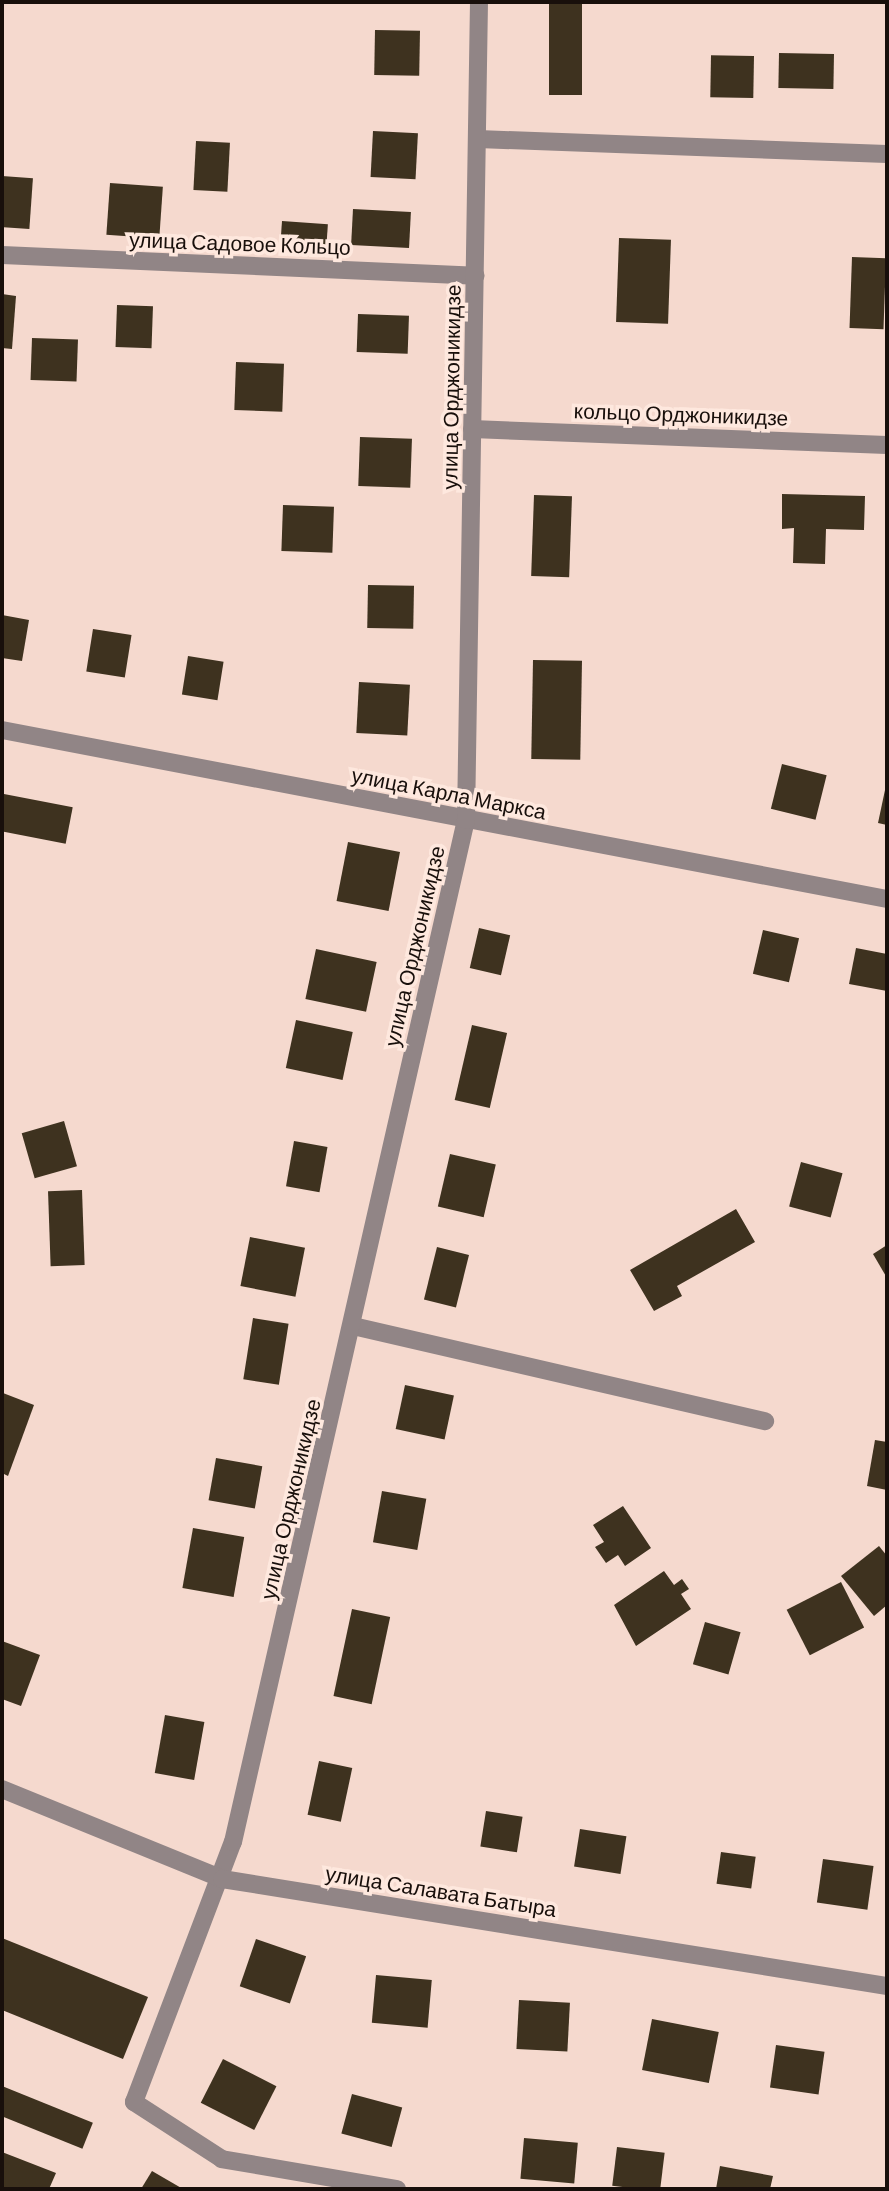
<!DOCTYPE html>
<meta charset="utf-8">
<style>
body{margin:0}
#map{position:relative;width:889px;height:2191px;overflow:hidden;background:#f5d9ce;font-family:Barlow,sans-serif}
div>[style]{position:absolute}
.building>*{inset:0;background:#3e321f;transform-origin:0 0}
.minor>*{height:18px;margin:-9px;padding:0 9px;transform-origin:9px;border-radius:9px;background:#918586}
.tertiary>*{height:18px;margin:-9px;padding:0 9px;transform-origin:9px;border-radius:9px;background:#918586}
span{translate:-50% -50%;white-space:nowrap;text-align:center;line-height:1.15;-webkit-text-stroke:7px #fee8de;paint-order:stroke}
.street-label{font-size:21px;color:#180f0b}
.frame{position:absolute;inset:0;border:4px solid #180f0b;pointer-events:none}
</style>
<div id="map">
<div class="building">
<div style="left:549px;top:2px;width:33px;height:93px"></div>
<div style="left:375px;top:30px;width:45px;height:45px;rotate:1deg"></div>
<div style="left:779px;top:53px;width:55px;height:35px;rotate:1deg"></div>
<div style="left:754px;top:56px;width:42px;height:43px;rotate:91deg"></div>
<div style="left:373px;top:131px;width:45px;height:46px;rotate:3deg"></div>
<div style="left:196px;top:141px;width:34px;height:49px;rotate:3deg"></div>
<div style="left:2px;top:176px;width:31px;height:51px;rotate:4deg"></div>
<div style="left:110px;top:183px;width:53px;height:52px;rotate:4deg"></div>
<div style="left:353px;top:209px;width:58px;height:36px;rotate:3deg"></div>
<div style="left:282px;top:221px;width:46px;height:30px;rotate:4deg"></div>
<div style="left:619px;top:238px;width:52px;height:84px;rotate:2deg"></div>
<div style="left:852px;top:257px;width:34px;height:71px;rotate:2deg"></div>
<div style="clip-path:polygon(2px 294px,16px 296px,12px 349px,2px 348px)"></div>
<div style="left:117px;top:305px;width:36px;height:42px;rotate:2deg"></div>
<div style="left:358px;top:314px;width:51px;height:38px;rotate:2deg"></div>
<div style="left:32px;top:338px;width:46px;height:42px;rotate:2deg"></div>
<div style="left:236px;top:362px;width:48px;height:48px;rotate:2deg"></div>
<div style="left:360px;top:437px;width:52px;height:49px;rotate:2deg"></div>
<div style="clip-path:polygon(782px 494px,865px 496px,864px 530px,826px 529px,825px 564px,793px 563px,794px 528px,782px 529px)"></div>
<div style="left:534px;top:495px;width:38px;height:81px;rotate:2deg"></div>
<div style="left:283px;top:505px;width:51px;height:46px;rotate:2deg"></div>
<div style="left:368px;top:585px;width:46px;height:43px;rotate:1deg"></div>
<div style="clip-path:polygon(2px 615px,29px 620px,22px 661px,2px 658px)"></div>
<div style="left:93px;top:629px;width:39px;height:43px;rotate:9deg"></div>
<div style="left:188px;top:656px;width:36px;height:39px;rotate:9deg"></div>
<div style="left:533px;top:660px;width:49px;height:99px;rotate:1deg"></div>
<div style="left:359px;top:682px;width:51px;height:51px;rotate:3deg"></div>
<div style="left:782px;top:764px;width:46px;height:46px;rotate:14deg"></div>
<div style="clip-path:polygon(885px 790px,887px 790px,887px 825px,878px 823px)"></div>
<div style="left:4px;top:794px;width:70px;height:37px;rotate:11deg"></div>
<div style="left:348px;top:842px;width:53px;height:60px;rotate:11deg"></div>
<div style="left:479px;top:928px;width:32px;height:41px;rotate:13deg"></div>
<div style="left:763px;top:930px;width:37px;height:45px;rotate:13deg"></div>
<div style="clip-path:polygon(856px 948px,887px 954px,887px 991px,849px 984px)"></div>
<div style="left:316px;top:949px;width:62px;height:51px;rotate:12deg"></div>
<div style="left:296px;top:1020px;width:58px;height:49px;rotate:12deg"></div>
<div style="left:472px;top:1025px;width:36px;height:77px;rotate:13deg"></div>
<div style="left:64px;top:1121px;width:47px;height:44px;rotate:74deg"></div>
<div style="left:294px;top:1141px;width:34px;height:46px;rotate:10deg"></div>
<div style="left:450px;top:1154px;width:47px;height:54px;rotate:13deg"></div>
<div style="left:801px;top:1162px;width:43px;height:46px;rotate:15deg"></div>
<div style="left:82px;top:1190px;width:75px;height:34px;rotate:88deg"></div>
<div style="clip-path:polygon(736px 1209px,755px 1242px,677px 1286px,682px 1296px,654px 1311px,630px 1270px)"></div>
<div style="left:250px;top:1237px;width:56px;height:50px;rotate:11deg"></div>
<div style="clip-path:polygon(887px 1245px,887px 1278px,873px 1254px)"></div>
<div style="left:437px;top:1247px;width:33px;height:54px;rotate:14deg"></div>
<div style="left:253px;top:1318px;width:36px;height:62px;rotate:9deg"></div>
<div style="left:405px;top:1385px;width:50px;height:45px;rotate:12deg"></div>
<div style="clip-path:polygon(3px 1393px,34px 1405px,8px 1476px,2px 1473px)"></div>
<div style="clip-path:polygon(875px 1440px,887px 1442px,887px 1490px,867px 1486px)"></div>
<div style="left:216px;top:1458px;width:47px;height:43px;rotate:10deg"></div>
<div style="left:382px;top:1491px;width:45px;height:52px;rotate:10deg"></div>
<div style="clip-path:polygon(623px 1506px,651px 1548px,625px 1566px,618px 1555px,606px 1563px,595px 1547px,604px 1542px,593px 1525px)"></div>
<div style="left:193px;top:1528px;width:52px;height:61px;rotate:10deg"></div>
<div style="clip-path:polygon(879px 1546px,887px 1556px,887px 1605px,874px 1616px,841px 1576px)"></div>
<div style="clip-path:polygon(664px 1571px,674px 1585px,682px 1579px,689px 1589px,681px 1594px,691px 1609px,636px 1646px,614px 1605px)"></div>
<div style="left:841px;top:1582px;width:51px;height:61px;rotate:63deg"></div>
<div style="left:352px;top:1609px;width:39px;height:89px;rotate:12deg"></div>
<div style="left:705px;top:1622px;width:37px;height:44px;rotate:16deg"></div>
<div style="clip-path:polygon(2px 1641px,40px 1655px,21px 1706px,2px 1699px)"></div>
<div style="left:165px;top:1715px;width:40px;height:59px;rotate:10deg"></div>
<div style="left:319px;top:1761px;width:34px;height:55px;rotate:12deg"></div>
<div style="left:486px;top:1811px;width:37px;height:36px;rotate:9deg"></div>
<div style="left:580px;top:1829px;width:47px;height:38px;rotate:9deg"></div>
<div style="left:721px;top:1852px;width:35px;height:32px;rotate:8deg"></div>
<div style="left:823px;top:1859px;width:51px;height:44px;rotate:8deg"></div>
<div style="clip-path:polygon(2px 1938px,148px 1997px,123px 2059px,2px 2010px)"></div>
<div style="left:256px;top:1939px;width:53px;height:50px;rotate:19deg"></div>
<div style="left:376px;top:1975px;width:56px;height:48px;rotate:5deg"></div>
<div style="left:519px;top:2000px;width:51px;height:49px;rotate:3deg"></div>
<div style="left:652px;top:2019px;width:68px;height:52px;rotate:11deg"></div>
<div style="left:776px;top:2045px;width:49px;height:43px;rotate:8deg"></div>
<div style="left:223px;top:2059px;width:60px;height:49px;rotate:27deg"></div>
<div style="left:2px;top:2086px;width:98px;height:28px;rotate:22deg"></div>
<div style="left:352px;top:2094px;width:52px;height:41px;rotate:15deg"></div>
<div style="left:524px;top:2138px;width:54px;height:41px;rotate:5deg"></div>
<div style="left:617px;top:2147px;width:48px;height:39px;rotate:7deg"></div>
<div style="clip-path:polygon(2px 2152px,56px 2173px,49px 2189px,2px 2189px)"></div>
<div style="clip-path:polygon(720px 2166px,773px 2176px,770px 2189px,716px 2189px)"></div>
<div style="clip-path:polygon(152px 2171px,183px 2189px,141px 2189px)"></div>
</div>
<div class="minor">
<div style="left:478px;top:139px;width:409px;rotate:2.1deg"></div>
<div style="left:2px;top:255px;width:474px;rotate:2.5deg"></div>
<div style="left:472px;top:429px;width:415px;rotate:2.2deg"></div>
<div style="left:2px;top:730px;width:901px;rotate:10.81deg"></div>
<div style="left:353px;top:1326px;width:423px;rotate:13deg"></div>
<div style="left:397px;top:2189px;width:178px;rotate:-170.3deg"></div>
<div style="left:222px;top:2159px;width:105px;rotate:-147.1deg"></div>
<div style="left:134px;top:2102px;width:278px;rotate:-69.2deg"></div>
<div style="left:233px;top:1842px;width:1048px;rotate:-77.16deg"></div>
<div style="left:466px;top:820px;width:818px;rotate:-89.09deg"></div>
</div>
<div class="tertiary">
<div style="left:2px;top:1789px;width:238px;rotate:22.2deg"></div>
<div style="left:222px;top:1879px;width:674px;rotate:9.14deg"></div>
</div>
<div class="street-label">
<span style="left:240px;top:243px;rotate:2deg">улица Садовое Кольцо</span>
<span style="left:451px;top:387px;rotate:-89deg">улица Орджоникидзе</span>
<span style="left:681px;top:414px;rotate:2deg">кольцо Орджоникидзе</span>
<span style="left:449px;top:793px;rotate:11deg">улица Карла Маркса</span>
<span style="left:414px;top:946px;rotate:-77deg">улица Орджоникидзе</span>
<span style="left:290px;top:1499px;rotate:-77deg">улица Орджоникидзе</span>
<span style="left:441px;top:1891px;rotate:9deg">улица Салавата Батыра</span>
</div>
<div class="frame"></div>
</div>
